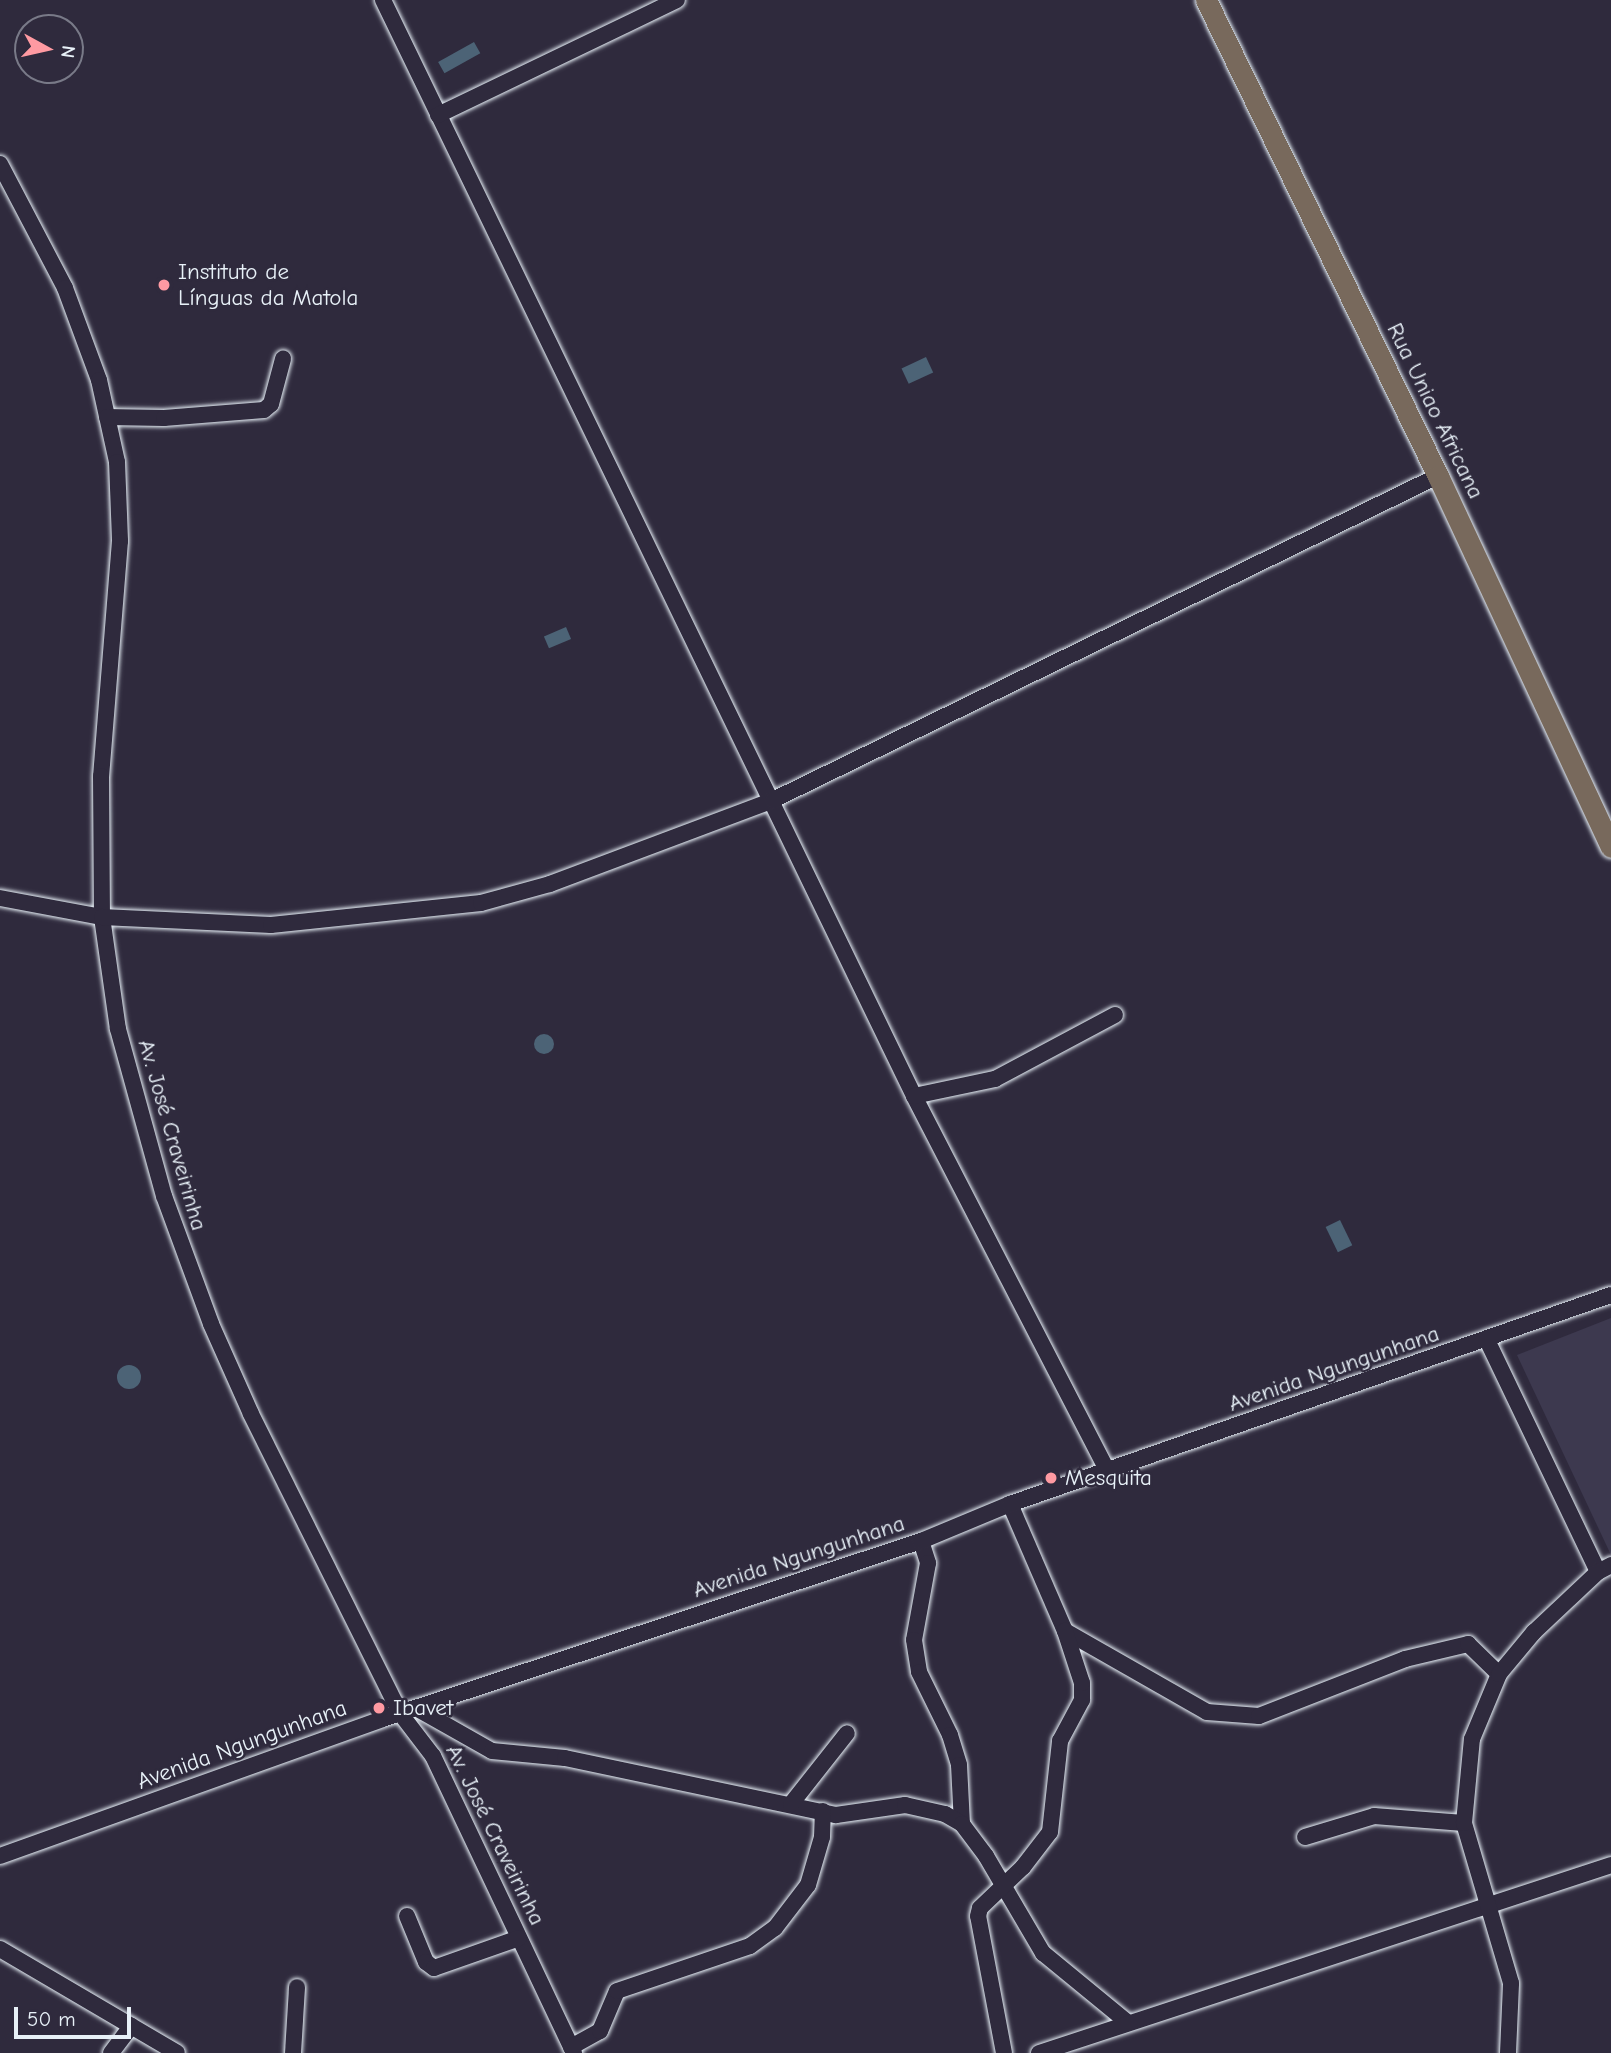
<!DOCTYPE html>
<meta charset="utf-8">
<style>
body{margin:0}
#map{position:relative;width:1611px;height:2053px;overflow:hidden;background:#2f2a3d;font-family:"Comic Neue",sans-serif}
div>[style]{position:absolute}
.built>*{inset:0;background:#3d394f}
.water>*{inset:0;background:#4c6376;transform-origin:0 0}
.round{border-radius:50%}
.roads{filter:drop-shadow(0 0 2px #e8f1f8) drop-shadow(0 0 2px #e8f1f8)}
.minor>*{height:16px;margin:-8px;padding:0 8px;transform-origin:8px;border-radius:8px;background:#2f2a3d}
.major>*{height:21px;margin:-10.5px;padding:0 10.5px;transform-origin:10.5px;border-radius:10.5px;background:#78695c}
.dots>*{width:19px;height:19px;translate:-50% -50%;box-sizing:border-box;border:4px solid #2f2a3d;border-radius:50%}
span{translate:-50% -50%;white-space:nowrap;text-align:center;line-height:1.15;-webkit-text-stroke:5px #2f2a3d;paint-order:stroke}
.poi-label{font-size:23px;color:#e8f1f8}
.left{translate:0 -50%;text-align:left}
.street-label{font-size:23px;color:#e8f1f8}
.north{position:absolute;left:14px;top:14px;width:70px;height:70px;box-sizing:border-box;background:#2f2a3d;border:2px solid #797a88;border-radius:50%;rotate:98deg;font-size:19px;font-weight:700;line-height:28px;text-align:center;color:#e8f1f8}
.north::after{content:'';display:block;margin:auto;width:24px;height:32px;background:#ff9aa2;clip-path:polygon(50% 0,100% 100%,50% 72%,0 100%)}
.scale{position:absolute;left:14px;top:2007px;width:117px;height:32px;box-sizing:border-box;border:4px solid #e8f1f8;border-top:0;padding-left:9px;font-size:21px;line-height:24px;white-space:nowrap;color:#e8f1f8;-webkit-text-stroke:5px #2f2a3d;paint-order:stroke}
</style>
<div id="map">
<div class="built">
<div style="clip-path:polygon(1611px 1318px,1611px 1555px,1517px 1355px)"></div>
</div>
<div class="water">
<div style="left:474px;top:42px;width:13px;height:41px;rotate:61deg"></div>
<div style="left:926px;top:357px;width:17px;height:27px;rotate:65deg"></div>
<div style="left:566px;top:627px;width:13px;height:24px;rotate:67deg"></div>
<div class="round" style="left:534px;top:1034px;width:20px;height:20px"></div>
<div style="left:1340px;top:1220px;width:28px;height:16px;rotate:64deg"></div>
<div class="round" style="left:117px;top:1365px;width:24px;height:24px"></div>
</div>
<div class="roads">
<div class="minor">
<div style="left:383px;top:0;width:1218px;rotate:64.15deg"></div>
<div style="left:914px;top:1096px;width:423px;rotate:62.7deg"></div>
<div style="left:438px;top:115px;width:265px;rotate:-25.7deg"></div>
<div style="left:0;top:164px;width:140px;rotate:62.3deg"></div>
<div style="left:65px;top:288px;width:98px;rotate:69.7deg"></div>
<div style="left:99px;top:380px;width:84px;rotate:77.6deg"></div>
<div style="left:117px;top:462px;width:79px;rotate:87.8deg"></div>
<div style="left:120px;top:541px;width:236px;rotate:94.6deg"></div>
<div style="left:101px;top:776px;width:141px;rotate:89.6deg"></div>
<div style="left:102px;top:917px;width:113px;rotate:81.9deg"></div>
<div style="left:118px;top:1029px;width:173px;rotate:74.6deg"></div>
<div style="left:164px;top:1196px;width:136px;rotate:69.8deg"></div>
<div style="left:211px;top:1324px;width:98px;rotate:66deg"></div>
<div style="left:251px;top:1414px;width:334px;rotate:63.5deg"></div>
<div style="left:400px;top:1713px;width:54px;rotate:52.5deg"></div>
<div style="left:433px;top:1756px;width:329px;rotate:64.6deg"></div>
<div style="left:107px;top:417px;width:57px;rotate:1deg"></div>
<div style="left:164px;top:418px;width:100px;rotate:-4.6deg"></div>
<div style="left:264px;top:410px;width:9px;rotate:-41deg"></div>
<div style="left:271px;top:404px;width:47px;rotate:-75.1deg"></div>
<div style="left:0;top:898px;width:104px;rotate:10.6deg"></div>
<div style="left:102px;top:917px;width:169px;rotate:2.7deg"></div>
<div style="left:271px;top:925px;width:211px;rotate:-6deg"></div>
<div style="left:481px;top:903px;width:72px;rotate:-15.4deg"></div>
<div style="left:550px;top:884px;width:238px;rotate:-20.6deg"></div>
<div style="left:773px;top:800px;width:740px;rotate:-25.98deg"></div>
<div style="left:914px;top:1096px;width:83px;rotate:-11.9deg"></div>
<div style="left:995px;top:1079px;width:136px;rotate:-28.1deg"></div>
<div style="left:1487px;top:1340px;width:257px;rotate:64.4deg"></div>
<div style="left:1598px;top:1572px;width:15px;rotate:-28deg"></div>
<div style="left:1010px;top:1504px;width:138px;rotate:66.6deg"></div>
<div style="left:1065px;top:1631px;width:163px;rotate:29.7deg"></div>
<div style="left:1207px;top:1712px;width:52px;rotate:4.4deg"></div>
<div style="left:1259px;top:1716px;width:157px;rotate:-21.3deg"></div>
<div style="left:1405px;top:1659px;width:65px;rotate:-13.4deg"></div>
<div style="left:1468px;top:1644px;width:43px;rotate:44.1deg"></div>
<div style="left:921px;top:1541px;width:23px;rotate:72deg"></div>
<div style="left:928px;top:1563px;width:78px;rotate:100.3deg"></div>
<div style="left:914px;top:1640px;width:32px;rotate:81deg"></div>
<div style="left:919px;top:1672px;width:70px;rotate:63.8deg"></div>
<div style="left:950px;top:1735px;width:31px;rotate:73deg"></div>
<div style="left:959px;top:1765px;width:59px;rotate:87.1deg"></div>
<div style="left:416px;top:1708px;width:87px;rotate:29.5deg"></div>
<div style="left:492px;top:1751px;width:73px;rotate:5.5deg"></div>
<div style="left:565px;top:1758px;width:277px;rotate:11.9deg"></div>
<div style="left:836px;top:1815px;width:70px;rotate:-8.2deg"></div>
<div style="left:905px;top:1805px;width:41px;rotate:12.7deg"></div>
<div style="left:945px;top:1814px;width:20px;rotate:30deg"></div>
<div style="left:962px;top:1824px;width:40px;rotate:53deg"></div>
<div style="left:986px;top:1856px;width:113px;rotate:59.6deg"></div>
<div style="left:1043px;top:1953px;width:109px;rotate:39.4deg"></div>
<div style="left:791px;top:1804px;width:90px;rotate:-51.7deg"></div>
<div style="left:1305px;top:1837px;width:72px;rotate:-16.9deg"></div>
<div style="left:1374px;top:1816px;width:90px;rotate:4.4deg"></div>
<div style="left:0;top:1856px;width:406px;rotate:-19.7deg"></div>
<div style="left:382px;top:1719px;width:568px;rotate:-18.28deg"></div>
<div style="left:921px;top:1541px;width:96px;rotate:-22.6deg"></div>
<div style="left:1010px;top:1504px;width:636px;rotate:-19.18deg"></div>
<div style="left:407px;top:1916px;width:50px;rotate:67.6deg"></div>
<div style="left:426px;top:1962px;width:10px;rotate:37deg"></div>
<div style="left:434px;top:1968px;width:90px;rotate:-19.4deg"></div>
<div style="left:0;top:1949px;width:205px;rotate:30.4deg"></div>
<div style="left:571px;top:2047px;width:33px;rotate:-29deg"></div>
<div style="left:600px;top:2031px;width:43px;rotate:-67deg"></div>
<div style="left:617px;top:1991px;width:140px;rotate:-18.7deg"></div>
<div style="left:750px;top:1946px;width:31px;rotate:-36deg"></div>
<div style="left:775px;top:1928px;width:54px;rotate:-52.5deg"></div>
<div style="left:808px;top:1885px;width:50px;rotate:-73.7deg"></div>
<div style="left:822px;top:1837px;width:26px;rotate:-88deg"></div>
<div style="left:111px;top:2053px;width:34px;rotate:-53deg"></div>
<div style="left:293px;top:2053px;width:66px;rotate:-86.5deg"></div>
<div style="left:1004px;top:2053px;width:139px;rotate:-100.7deg"></div>
<div style="left:978px;top:1916px;width:8px;rotate:-76deg"></div>
<div style="left:980px;top:1908px;width:59px;rotate:-43.6deg"></div>
<div style="left:1023px;top:1867px;width:44px;rotate:-52.4deg"></div>
<div style="left:1050px;top:1832px;width:92px;rotate:-83.7deg"></div>
<div style="left:1060px;top:1741px;width:47px;rotate:-61.8deg"></div>
<div style="left:1082px;top:1700px;width:17px;rotate:-90deg"></div>
<div style="left:1082px;top:1683px;width:55px;rotate:-108.1deg"></div>
<div style="left:1039px;top:2053px;width:602px;rotate:-18.19deg"></div>
<div style="left:1508px;top:2053px;width:70px;rotate:-87.5deg"></div>
<div style="left:1511px;top:1983px;width:167px;rotate:-106.4deg"></div>
<div style="left:1464px;top:1823px;width:84px;rotate:-84.6deg"></div>
<div style="left:1472px;top:1739px;width:70px;rotate:-67.4deg"></div>
<div style="left:1499px;top:1674px;width:55px;rotate:-50.2deg"></div>
<div style="left:1534px;top:1632px;width:88px;rotate:-43.2deg"></div>
</div>
<div class="major">
<div style="left:1206px;top:0;width:530px;rotate:64.02deg"></div>
<div style="left:1438px;top:476px;width:409px;rotate:65deg"></div>
</div>
</div>
<div class="dots">
<div style="left:164px;top:285px;background:#ff9aa2"></div>
<div style="left:1051px;top:1478px;background:#ff9aa2"></div>
<div style="left:379px;top:1708px;background:#ff9aa2"></div>
</div>
<div class="poi-label">
<span class="left" style="left:178px;top:285px">Instituto de<br>Línguas da Matola</span>
<span class="left" style="left:1065px;top:1478px">Mesquita</span>
<span class="left" style="left:393px;top:1708px">Ibavet</span>
</div>
<div class="street-label">
<span style="left:1435px;top:411px;rotate:64deg">Rua Uniao Africana</span>
<span style="left:172px;top:1135px;rotate:74deg">Av. José Craveirinha</span>
<span style="left:1334px;top:1369px;rotate:-19deg">Avenida Ngungunhana</span>
<span style="left:799px;top:1557px;rotate:-18deg">Avenida Ngungunhana</span>
<span style="left:242px;top:1745px;rotate:-20deg">Avenida Ngungunhana</span>
<span style="left:495px;top:1835px;rotate:64deg">Av. José Craveirinha</span>
</div>
<div class="north">N</div>
<div class="scale">50 m</div>
</div>
